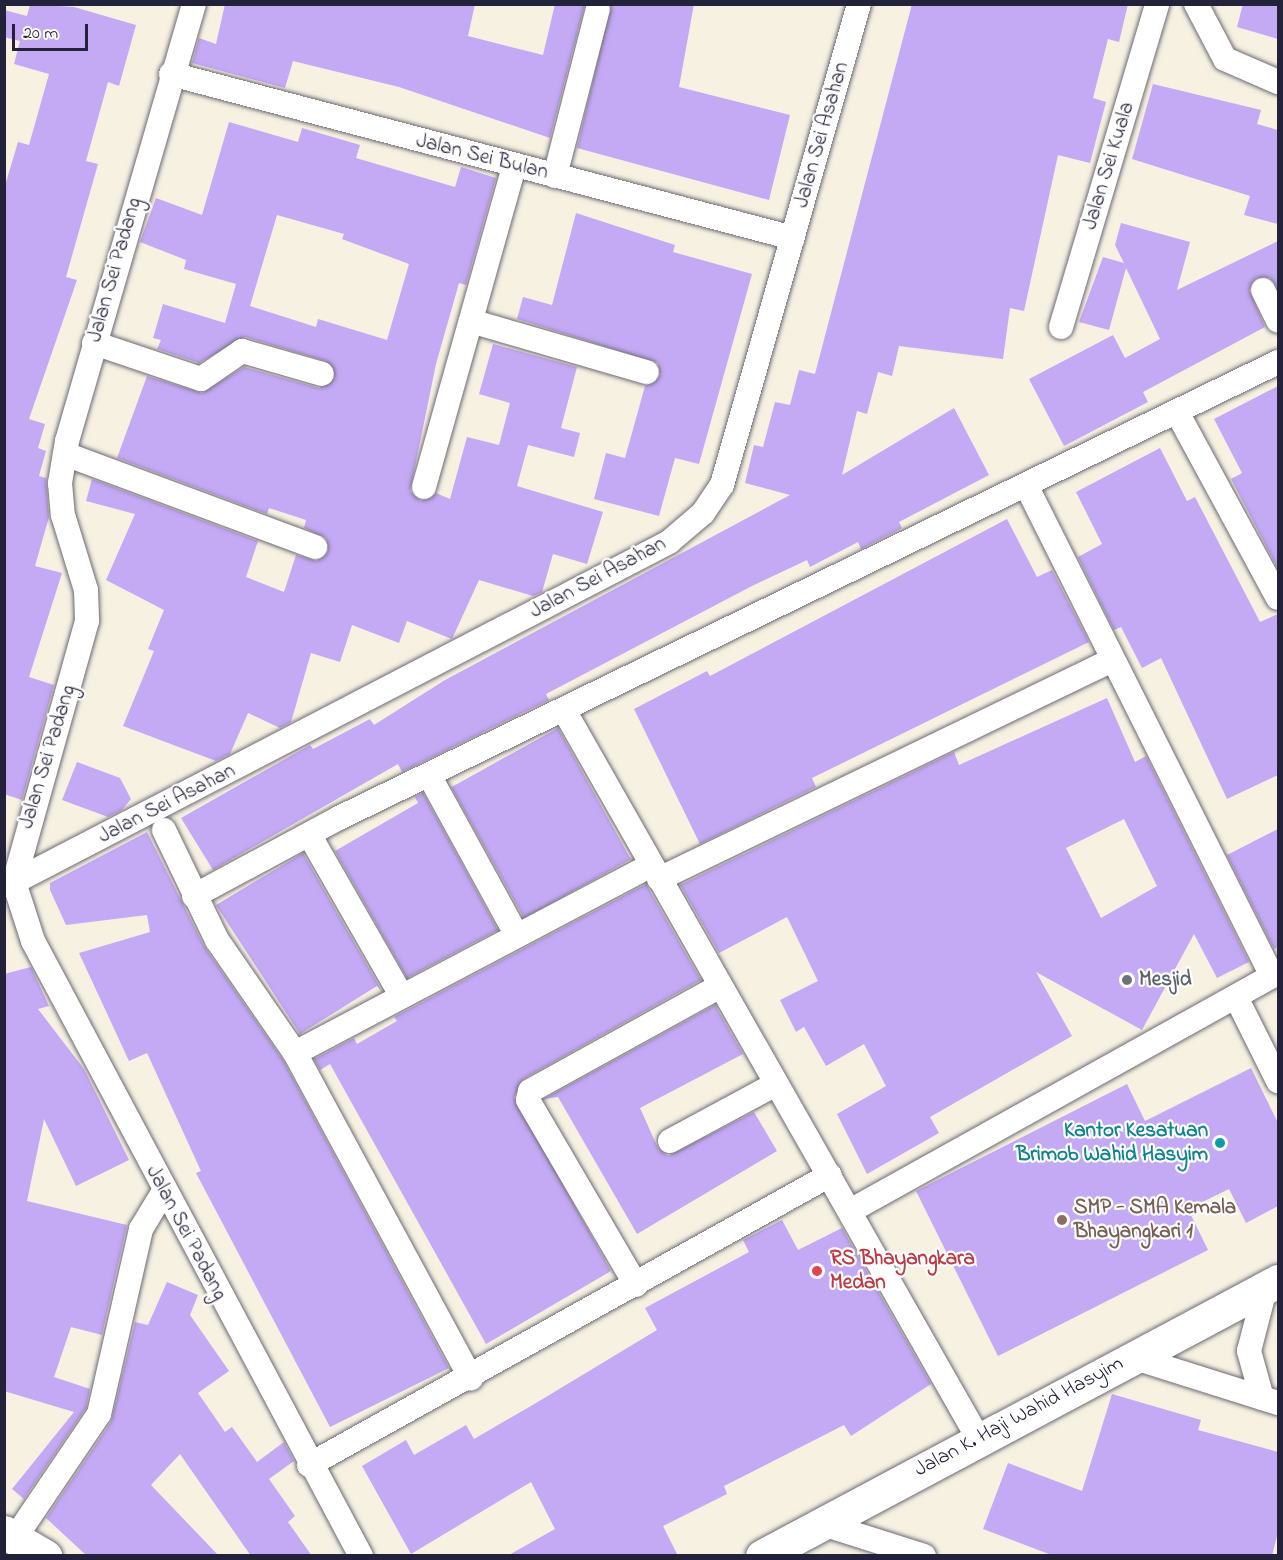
<!DOCTYPE html>
<style>
body{margin:0}
#map{position:relative;width:1283px;height:1560px;overflow:hidden;background:#f6f1e1;font-family:"Indie Flower",sans-serif}
div>[style]{position:absolute}
.building>*{inset:0;background:#c4a9f5;transform-origin:0 0}
.roads{filter:drop-shadow(0 0 2px #6c6a75) drop-shadow(0 0 2px #6c6a75)}
.street>*{height:24px;margin:-12px;padding:0 12px;transform-origin:12px;border-radius:12px;background:#fff}
.secondary>*{height:33px;margin:-16.5px;padding:0 16.5px;transform-origin:16.5px;border-radius:16.5px;background:#fff}
.primary>*{height:33px;margin:-16.5px;padding:0 16.5px;transform-origin:16.5px;border-radius:16.5px;background:#fff}
.dots>*{width:16px;height:16px;translate:-50% -50%;box-sizing:border-box;border:3px solid #fff;border-radius:50%}
span{translate:-50% -50%;white-space:nowrap;text-align:center;line-height:1.15;-webkit-text-stroke:4.5px #fff;paint-order:stroke}
.street-label{font-size:21px;color:#22223b}
.worship-label{font-size:21px;color:#5b616d;font-weight:700}
.left{translate:0 -50%;text-align:left}
.culture-label{font-size:21px;color:#0d838f;font-weight:700}
.right{translate:-100% -50%;text-align:right}
.education-label{font-size:21px;color:#785e54;font-weight:700}
.health-label{font-size:21px;color:#be3a42;font-weight:700}
.frame{position:absolute;inset:0;border:6px solid #22223b;pointer-events:none}
.scale{position:absolute;left:12px;top:24px;width:76px;height:27px;box-sizing:border-box;border:3px solid #22223b;border-top:0;padding-left:8px;font-size:18px;line-height:21px;white-space:nowrap;color:#22223b;-webkit-text-stroke:4px #fff;paint-order:stroke}
</style>
<div id="map">
<div class="building">
<div style="clip-path:polygon(30px 4px,74px 7px,136px 25px,119px 86px,108px 82px,86px 161px,98px 164px,66px 277px,77px 280px,29px 419px,45px 424px,38px 448px,46px 451px,39px 476px,46px 478px,49px 517px,35px 566px,62px 573px,29px 677px,54px 685px,22px 800px,4px 794px,4px 189px,18px 142px,29px 145px,49px 74px,14px 64px,20px 41px,4px 37px,4px 10px,27px 16px)"></div>
<div style="clip-path:polygon(225px 4px,475px 4px,468px 36px,543px 55px,555px 4px,585px 4px,550px 138px,399px 87px,293px 61px,285px 88px,192px 63px,199px 38px,216px 44px)"></div>
<div style="clip-path:polygon(611px 4px,694px 4px,679px 87px,790px 115px,769px 200px,577px 148px)"></div>
<div style="clip-path:polygon(912px 4px,1128px 4px,1119px 42px,1108px 39px,1093px 98px,1106px 102px,1090px 163px,1058px 155px,1024px 311px,1010px 308px,1003px 359px,899px 346px,892px 376px,878px 372px,867px 414px,857px 411px,842px 475px,954px 408px,989px 475px,899px 522px,902px 528px,873px 543px,861px 549px,858px 542px,810px 567px,807px 560px,752px 586px,546px 694px,549px 700px,402px 772px,398px 764px,213px 870px,181px 818px,310px 745px,313px 749px,370px 719px,374px 725px,445px 680px,790px 495px,745px 483px,754px 445px,763px 447px,775px 402px,790px 405px,799px 370px,815px 374px)"></div>
<div style="clip-path:polygon(1243px 4px,1278px 4px,1278px 39px,1237px 27px)"></div>
<div style="clip-path:polygon(1153px 84px,1261px 110px,1257px 124px,1278px 130px,1278px 224px,1244px 215px,1250px 196px,1132px 159px)"></div>
<div style="clip-path:polygon(evenodd,229px 122px,298px 142px,302px 128px,360px 145px,356px 158px,455px 187px,461px 167px,496px 178px,466px 285px,459px 283px,436px 364px,410px 491px,421px 501px,436px 493px,450px 499px,467px 437px,499px 445px,510px 403px,479px 394px,493px 344px,577px 367px,561px 428px,580px 433px,574px 457px,528px 445px,517px 486px,603px 512px,587px 564px,553px 554px,542px 592px,533px 596px,479px 580px,452px 639px,407px 621px,399px 643px,352px 625px,340px 662px,311px 653px,291px 722px,280px 728px,248px 713px,230px 754px,216px 761px,123px 726px,154px 651px,148px 649px,164px 610px,106px 580px,135px 514px,86px 501px,92px 479px,258px 541px,246px 577px,284px 592px,296px 555px,317px 561px,328px 552px,326px 538px,304px 528px,306px 520px,269px 508px,267px 514px,117px 458px,147px 376px,202px 393px,244px 367px,319px 388px,335px 378px,326px 361px,245px 337px,199px 363px,157px 349px,161px 340px,153px 338px,163px 304px,225px 323px,236px 284px,184px 269px,186px 260px,140px 242px,156px 198px,202px 215px,229px 122px,277px 215px,344px 234px,342px 239px,409px 264px,387px 340px,318px 319px,316px 327px,250px 306px,277px 215px)"></div>
<div style="clip-path:polygon(576px 213px,675px 245px,673px 252px,752px 274px,699px 464px,675px 458px,659px 516px,594px 499px,606px 453px,625px 458px,645px 386px,660px 376px,658px 363px,517px 319px,523px 297px,552px 305px)"></div>
<div style="clip-path:polygon(1121px 223px,1190px 242px,1177px 290px,1278px 241px,1278px 289px,1270px 278px,1256px 278px,1249px 290px,1265px 327px,1143px 392px,1148px 402px,1064px 446px,1029px 379px,1113px 335px,1125px 358px,1160px 339px,1126px 268px,1109px 330px,1079px 322px,1103px 257px,1124px 263px,1115px 245px)"></div>
<div style="clip-path:polygon(1278px 386px,1278px 569px,1231px 479px,1242px 473px,1214px 419px)"></div>
<div style="clip-path:polygon(1160px 448px,1187px 501px,1195px 497px,1260px 622px,1278px 614px,1278px 775px,1227px 799px,1161px 658px,1142px 668px,1121px 627px,1114px 630px,1078px 557px,1102px 544px,1076px 492px)"></div>
<div style="clip-path:polygon(1007px 519px,1037px 577px,1052px 570px,1089px 642px,812px 778px,816px 787px,700px 844px,634px 709px,707px 671px,710px 676px)"></div>
<div style="clip-path:polygon(evenodd,1107px 698px,1135px 762px,1146px 756px,1249px 962px,1217px 978px,1194px 934px,1142px 1030px,1036px 972px,1072px 1036px,930px 1117px,939px 1133px,867px 1174px,837px 1114px,886px 1086px,864px 1044px,826px 1066px,804px 1027px,796px 1032px,780px 1000px,818px 981px,787px 917px,719px 953px,680px 885px,954px 752px,959px 765px,1107px 698px,1124px 819px,1157px 886px,1101px 918px,1066px 848px,1124px 819px)"></div>
<div style="left:558px;top:728px;width:150px;height:122px;rotate:61deg"></div>
<div style="clip-path:polygon(77px 762px,120px 778px,131px 799px,122px 810px,108px 817px,62px 800px)"></div>
<div style="clip-path:polygon(423px 793px,498px 930px,407px 978px,335px 851px,418px 803px,415px 797px)"></div>
<div style="clip-path:polygon(1278px 829px,1278px 947px,1274px 949px,1227px 855px)"></div>
<div style="clip-path:polygon(147px 832px,204px 946px,283px 1060px,449px 1368px,330px 1427px,196px 1173px,201px 1171px,147px 1053px,129px 1061px,79px 953px,150px 932px,147px 915px,66px 925px,50px 890px,50px 883px)"></div>
<div style="clip-path:polygon(303px 853px,382px 991px,377px 986px,300px 1034px,216px 905px)"></div>
<div style="clip-path:polygon(646px 884px,701px 980px,523px 1079px,514px 1097px,611px 1271px,486px 1344px,330px 1064px,320px 1070px,314px 1059px,354px 1038px,357px 1044px,397px 1021px,394px 1017px)"></div>
<div style="clip-path:polygon(31px 967px,49px 1006px,38px 1009px,84px 1069px,129px 1160px,76px 1186px,44px 1119px,27px 1201px,127px 1225px,102px 1335px,71px 1327px,54px 1377px,90px 1389px,86px 1408px,24px 1499px,12px 1489px,74px 1412px,4px 1391px,4px 974px)"></div>
<div style="clip-path:polygon(715px 1005px,743px 1054px,640px 1108px,658px 1148px,668px 1156px,754px 1112px,777px 1151px,637px 1234px,558px 1097px,544px 1099px)"></div>
<div style="clip-path:polygon(1251px 1068px,1278px 1123px,1278px 1206px,1246px 1223px,1229px 1189px,1188px 1209px,1208px 1250px,998px 1356px,916px 1191px,1127px 1084px,1145px 1121px)"></div>
<div style="clip-path:polygon(782px 1220px,798px 1250px,842px 1228px,931px 1384px,851px 1436px,844px 1425px,724px 1486px,727px 1494px,663px 1526px,678px 1556px,507px 1556px,555px 1529px,531px 1482px,411px 1554px,362px 1466px,406px 1440px,414px 1455px,466px 1425px,474px 1439px,536px 1403px,657px 1330px,645px 1308px,749px 1252px,743px 1240px)"></div>
<div style="clip-path:polygon(167px 1282px,198px 1295px,190px 1315px,229px 1371px,198px 1393px,225px 1432px,232px 1427px,257px 1462px,284px 1442px,294px 1461px,269px 1479px,295px 1516px,288px 1522px,312px 1556px,251px 1556px,180px 1454px,151px 1485px,219px 1556px,87px 1556px,46px 1518px,111px 1422px,135px 1322px,148px 1325px)"></div>
<div style="clip-path:polygon(1112px 1394px,1201px 1420px,1198px 1430px,1278px 1452px,1278px 1532px,1272px 1556px,1054px 1556px,983px 1529px,1008px 1463px,1082px 1491px)"></div>
</div>
<div class="roads">
<div class="street">
<div style="left:194px;top:4px;width:455px;rotate:106.2deg"></div>
<div style="left:67px;top:441px;width:43px;rotate:99.5deg"></div>
<div style="left:60px;top:483px;width:32px;rotate:85deg"></div>
<div style="left:63px;top:515px;width:78px;rotate:73deg"></div>
<div style="left:86px;top:590px;width:31px;rotate:88deg"></div>
<div style="left:87px;top:621px;width:271px;rotate:105.6deg"></div>
<div style="left:14px;top:882px;width:62px;rotate:72.1deg"></div>
<div style="left:33px;top:941px;width:697px;rotate:61.93deg"></div>
<div style="left:1196px;top:4px;width:62px;rotate:62.2deg"></div>
<div style="left:1225px;top:59px;width:58px;rotate:23.5deg"></div>
<div style="left:171px;top:74px;width:643px;rotate:14.77deg"></div>
<div style="left:555px;top:176px;width:172px;rotate:-75.6deg"></div>
<div style="left:1263px;top:290px;width:34px;rotate:64deg"></div>
<div style="left:471px;top:321px;width:183px;rotate:16.2deg"></div>
<div style="left:1061px;top:327px;width:337px;rotate:-73.4deg"></div>
<div style="left:94px;top:343px;width:113px;rotate:18.6deg"></div>
<div style="left:201px;top:379px;width:50px;rotate:-34.3deg"></div>
<div style="left:242px;top:351px;width:83px;rotate:16deg"></div>
<div style="left:1178px;top:414px;width:209px;rotate:61.5deg"></div>
<div style="left:65px;top:454px;width:267px;rotate:20.4deg"></div>
<div style="left:424px;top:487px;width:333px;rotate:-74.3deg"></div>
<div style="left:1027px;top:487px;width:547px;rotate:63.39deg"></div>
<div style="left:564px;top:710px;width:837px;rotate:60.37deg"></div>
<div style="left:429px;top:775px;width:181px;rotate:61.3deg"></div>
<div style="left:164px;top:830px;width:122px;rotate:64.3deg"></div>
<div style="left:217px;top:940px;width:137px;rotate:55.4deg"></div>
<div style="left:295px;top:1053px;width:370px;rotate:61.6deg"></div>
<div style="left:310px;top:836px;width:183px;rotate:60.2deg"></div>
<div style="left:659px;top:879px;width:503px;rotate:-25.8deg"></div>
<div style="left:14px;top:882px;width:738px;rotate:-27.43deg"></div>
<div style="left:669px;top:542px;width:45px;rotate:-40.5deg"></div>
<div style="left:703px;top:513px;width:34px;rotate:-56deg"></div>
<div style="left:722px;top:485px;width:500px;rotate:-74.1deg"></div>
<div style="left:194px;top:896px;width:165px;rotate:-28.3deg"></div>
<div style="left:339px;top:818px;width:1044px;rotate:-25.9deg"></div>
<div style="left:1237px;top:999px;width:92px;rotate:63.4deg"></div>
<div style="left:295px;top:1053px;width:403px;rotate:-27.8deg"></div>
<div style="left:670px;top:1141px;width:120px;rotate:-28.3deg"></div>
<div style="left:850px;top:1211px;width:490px;rotate:-29.1deg"></div>
<div style="left:636px;top:1285px;width:214px;rotate:-120.3deg"></div>
<div style="left:528px;top:1100px;width:9px;rotate:-77deg"></div>
<div style="left:530px;top:1091px;width:217px;rotate:-28.9deg"></div>
<div style="left:1132px;top:1357px;width:153px;rotate:17.5deg"></div>
<div style="left:1262px;top:1398px;width:49px;rotate:-105.5deg"></div>
<div style="left:1249px;top:1351px;width:64px;rotate:-75.5deg"></div>
<div style="left:309px;top:1465px;width:596px;rotate:-29.1deg"></div>
<div style="left:823px;top:1524px;width:106px;rotate:17.6deg"></div>
<div style="left:15px;top:1538px;width:150px;rotate:-55.9deg"></div>
<div style="left:99px;top:1414px;width:190px;rotate:-77.2deg"></div>
<div style="left:141px;top:1229px;width:44px;rotate:-58.8deg"></div>
</div>
<div class="secondary">
<div style="left:762px;top:1556px;width:585px;rotate:-28.06deg"></div>
</div>
<div class="primary">
<div style="left:4px;top:1532px;width:48px;rotate:30.3deg"></div>
</div>
</div>
<div class="dots">
<div style="left:1127px;top:980px;background:#6b7280"></div>
<div style="left:1220px;top:1143px;background:#0f9aa8"></div>
<div style="left:1062px;top:1220px;background:#8d6e63"></div>
<div style="left:817px;top:1271px;background:#e0444e"></div>
</div>
<div class="street-label">
<span style="left:822px;top:135px;rotate:-74deg">Jalan Sei Asahan</span>
<span style="left:482px;top:157px;rotate:14deg">Jalan Sei Bulan</span>
<span style="left:1109px;top:166px;rotate:-73deg">Jalan Sei Kuala</span>
<span style="left:115px;top:270px;rotate:-74deg">Jalan Sei Padang</span>
<span style="left:598px;top:578px;rotate:-28deg">Jalan Sei Asahan</span>
<span style="left:48px;top:757px;rotate:-73deg">Jalan Sei Padang</span>
<span style="left:167px;top:804px;rotate:-27deg">Jalan Sei Asahan</span>
<span style="left:186px;top:1233px;rotate:62deg">Jalan Sei Padang</span>
<span style="left:1019px;top:1417px;rotate:-28deg">Jalan K. Haji Wahid Hasyim</span>
</div>
<div class="worship-label">
<span class="left" style="left:1139px;top:980px">Mesjid</span>
</div>
<div class="culture-label">
<span class="right" style="left:1208px;top:1143px">Kantor Kesatuan<br>Brimob Wahid Hasyim</span>
</div>
<div class="education-label">
<span class="left" style="left:1074px;top:1220px">SMP - SMA Kemala<br>Bhayangkari 1</span>
</div>
<div class="health-label">
<span class="left" style="left:830px;top:1271px">RS Bhayangkara<br>Medan</span>
</div>
<div class="frame"></div>
<div class="scale">20 m</div>
</div>
